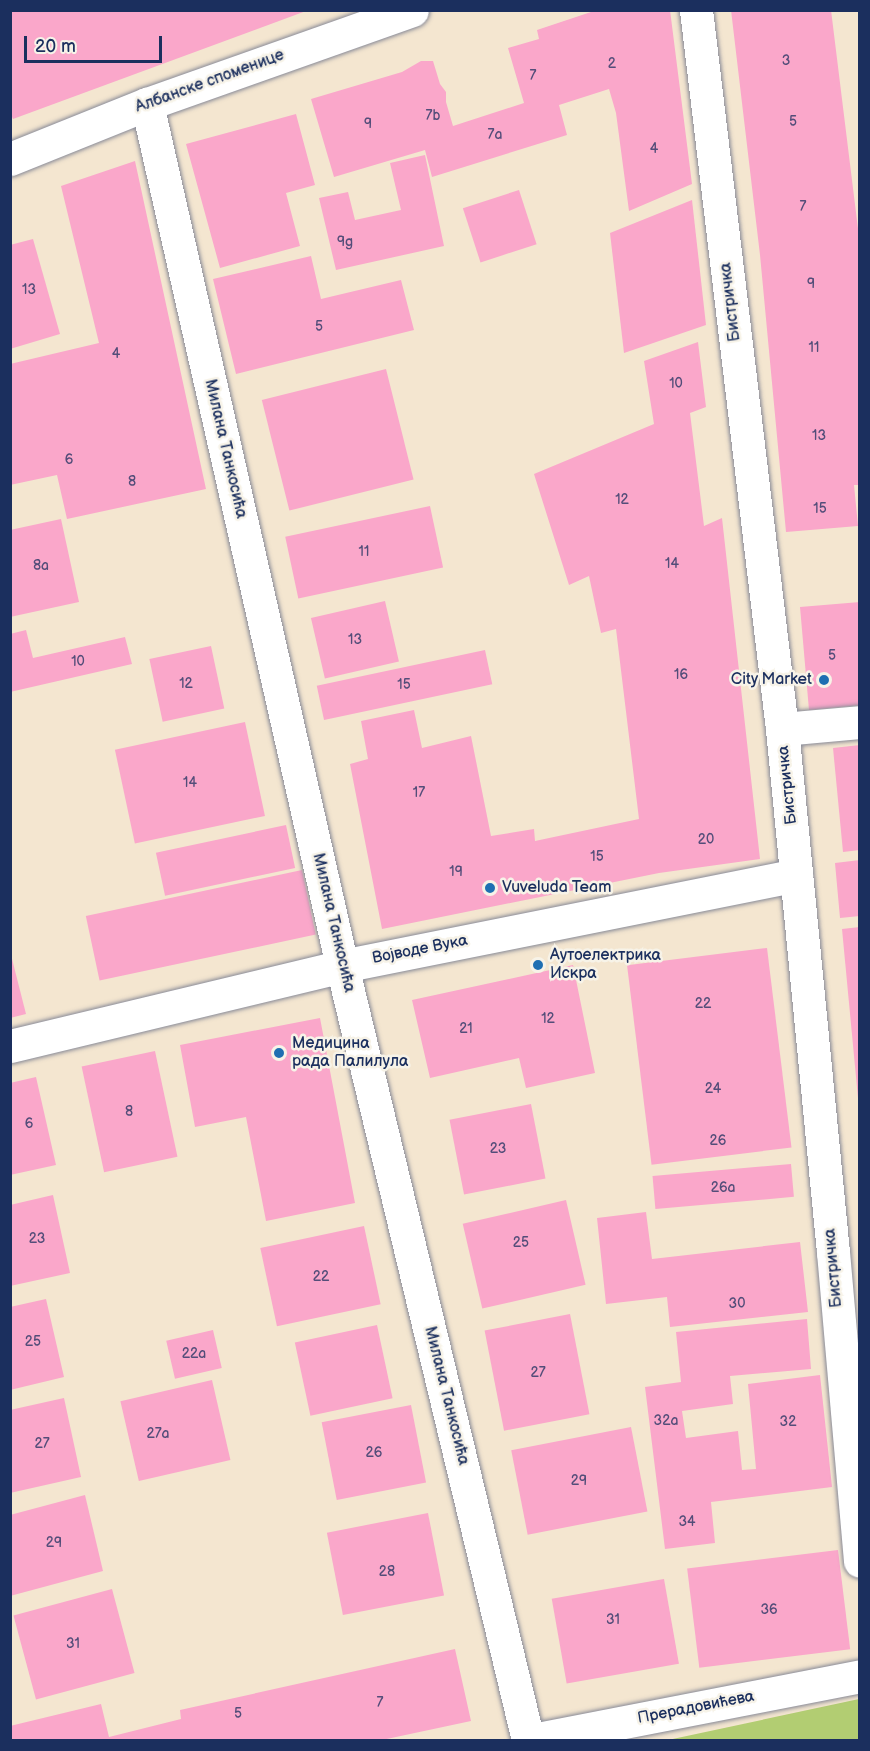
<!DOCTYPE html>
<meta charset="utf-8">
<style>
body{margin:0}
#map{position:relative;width:870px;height:1751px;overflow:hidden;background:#f4e6d0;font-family:"Balsamiq Sans",sans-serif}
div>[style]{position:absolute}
.green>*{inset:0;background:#b2cd72}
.building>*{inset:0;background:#faa7ca;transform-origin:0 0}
.roads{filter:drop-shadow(0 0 2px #888a97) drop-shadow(0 0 2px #888a97)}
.minor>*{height:33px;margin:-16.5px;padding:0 16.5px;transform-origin:16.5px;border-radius:16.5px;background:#fff}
.dots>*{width:16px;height:16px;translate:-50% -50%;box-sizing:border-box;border:3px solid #f7f3e8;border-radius:50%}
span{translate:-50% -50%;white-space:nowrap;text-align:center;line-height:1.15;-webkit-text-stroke:5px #f7f3e8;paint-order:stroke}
.number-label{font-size:14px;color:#534d79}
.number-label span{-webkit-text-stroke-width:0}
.street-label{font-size:16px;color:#1b2f5e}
.poi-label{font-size:16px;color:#1b2f5e}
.right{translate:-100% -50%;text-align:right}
.left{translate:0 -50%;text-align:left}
.frame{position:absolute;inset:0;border:12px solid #1b2f5e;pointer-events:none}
.scale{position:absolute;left:24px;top:36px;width:138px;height:27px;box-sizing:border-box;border:3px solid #1b2f5e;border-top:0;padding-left:8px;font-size:18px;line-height:21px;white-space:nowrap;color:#1b2f5e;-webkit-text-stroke:4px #f7f3e8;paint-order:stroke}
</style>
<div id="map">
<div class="green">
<div style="clip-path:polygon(859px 1699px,859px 1740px,668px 1740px)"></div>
</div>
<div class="building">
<div style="clip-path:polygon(10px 10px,306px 10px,306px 11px,13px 119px,10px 113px)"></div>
<div style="clip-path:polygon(597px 10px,670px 10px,692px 184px,629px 211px,616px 113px,609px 89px,559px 105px,567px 135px,432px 177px,425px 150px,334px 177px,311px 99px,402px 72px,421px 61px,433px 61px,440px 84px,446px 92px,446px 102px,453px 126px,524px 103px,508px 48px,539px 39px,537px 30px)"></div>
<div style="clip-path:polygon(731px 10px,831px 10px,860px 245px,860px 485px,854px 485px,858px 526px,786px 532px,760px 255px)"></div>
<div style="clip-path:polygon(296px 114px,315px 185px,286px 193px,300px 246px,220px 268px,186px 144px)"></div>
<div style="clip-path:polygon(425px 155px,444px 246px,336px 270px,319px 198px,348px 192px,355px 220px,401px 210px,390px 163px)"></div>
<div style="clip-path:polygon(135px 161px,206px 489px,67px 519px,57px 475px,10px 485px,10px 364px,99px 343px,61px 186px)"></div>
<div style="left:519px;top:190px;width:57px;height:59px;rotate:72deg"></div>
<div style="clip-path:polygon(692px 200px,706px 325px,624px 353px,610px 233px)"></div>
<div style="clip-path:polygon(33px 239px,60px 334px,10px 349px,10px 245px)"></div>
<div style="clip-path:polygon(311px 256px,321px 299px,401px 280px,414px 330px,236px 374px,213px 279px)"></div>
<div style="clip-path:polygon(698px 342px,706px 407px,690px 413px,704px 526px,722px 518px,760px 859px,659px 873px,382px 929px,350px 764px,368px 759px,361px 721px,414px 710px,422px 748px,471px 736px,491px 836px,534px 829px,535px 841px,639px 819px,616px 629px,601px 633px,589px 576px,569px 585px,534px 474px,654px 424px,644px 361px)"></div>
<div style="left:386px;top:369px;width:114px;height:128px;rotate:76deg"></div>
<div style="left:430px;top:506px;width:63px;height:148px;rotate:78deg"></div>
<div style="clip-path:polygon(61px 519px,79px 602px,10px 617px,10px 530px)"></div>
<div style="left:385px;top:601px;width:62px;height:76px;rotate:77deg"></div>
<div style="clip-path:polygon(860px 602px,860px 705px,809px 710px,800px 607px)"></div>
<div style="clip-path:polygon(26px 630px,33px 658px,125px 637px,132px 664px,10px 692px,10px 634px)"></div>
<div style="left:211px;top:646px;width:64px;height:63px;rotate:78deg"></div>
<div style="left:485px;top:650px;width:35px;height:172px;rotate:78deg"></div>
<div style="left:245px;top:722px;width:96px;height:133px;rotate:78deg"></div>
<div style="clip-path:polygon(860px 745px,860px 850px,843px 852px,833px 748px)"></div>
<div style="left:286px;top:825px;width:44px;height:133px;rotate:78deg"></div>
<div style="clip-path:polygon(860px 860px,860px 916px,840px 918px,835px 863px)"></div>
<div style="left:302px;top:870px;width:66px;height:221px;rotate:78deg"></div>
<div style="clip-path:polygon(860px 927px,860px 1098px,858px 1098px,842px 929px)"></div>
<div style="left:767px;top:948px;width:201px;height:141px;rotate:83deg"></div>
<div style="clip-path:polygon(10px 951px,26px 1014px,10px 1018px)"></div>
<div style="clip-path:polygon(573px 965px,595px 1073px,526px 1088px,519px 1058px,430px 1078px,412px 1000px)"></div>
<div style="clip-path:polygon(320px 1018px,355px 1203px,266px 1221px,246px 1117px,195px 1127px,180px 1045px)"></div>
<div style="left:155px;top:1051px;width:108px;height:75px;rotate:78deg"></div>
<div style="clip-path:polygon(36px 1077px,56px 1165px,10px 1175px,10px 1083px)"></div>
<div style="left:531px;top:1104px;width:76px;height:83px;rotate:79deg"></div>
<div style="left:791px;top:1164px;width:33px;height:139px;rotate:85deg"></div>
<div style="clip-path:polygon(53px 1195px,70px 1273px,10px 1286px,10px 1205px)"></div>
<div style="left:566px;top:1200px;width:87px;height:106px;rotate:77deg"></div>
<div style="clip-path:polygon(646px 1212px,652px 1259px,800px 1242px,808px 1312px,670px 1327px,667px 1297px,606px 1304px,597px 1218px)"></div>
<div style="left:364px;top:1226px;width:80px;height:106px;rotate:78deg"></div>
<div style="clip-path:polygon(46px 1299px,64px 1377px,10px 1390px,10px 1307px)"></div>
<div style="left:570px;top:1314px;width:102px;height:87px;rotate:79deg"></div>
<div style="clip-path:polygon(807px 1319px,811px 1369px,730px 1376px,733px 1404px,682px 1411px,686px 1438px,738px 1431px,742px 1470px,756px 1469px,748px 1384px,820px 1375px,832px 1487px,711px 1502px,715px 1543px,665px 1549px,645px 1387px,681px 1382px,676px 1332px)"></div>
<div style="left:377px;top:1325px;width:75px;height:84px;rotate:78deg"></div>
<div style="left:213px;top:1330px;width:39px;height:48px;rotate:77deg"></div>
<div style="left:212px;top:1380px;width:82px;height:94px;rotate:77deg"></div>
<div style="clip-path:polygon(64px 1398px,81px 1477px,10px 1493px,10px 1410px)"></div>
<div style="left:411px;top:1405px;width:79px;height:91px;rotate:79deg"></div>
<div style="left:631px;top:1427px;width:86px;height:122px;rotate:79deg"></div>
<div style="clip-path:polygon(85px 1495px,103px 1571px,10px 1596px,10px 1515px)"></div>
<div style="left:428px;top:1513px;width:84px;height:103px;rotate:79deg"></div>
<div style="left:838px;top:1550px;width:100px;height:152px;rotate:83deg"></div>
<div style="left:664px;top:1579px;width:86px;height:114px;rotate:80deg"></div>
<div style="left:112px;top:1589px;width:87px;height:102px;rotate:75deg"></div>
<div style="clip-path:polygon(455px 1649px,471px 1721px,382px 1740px,10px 1740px,10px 1726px,101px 1704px,109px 1737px,181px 1719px,180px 1710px)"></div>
</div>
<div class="roads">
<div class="minor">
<div style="left:696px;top:10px;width:724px;rotate:83.18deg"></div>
<div style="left:782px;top:729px;width:525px;rotate:84.43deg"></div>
<div style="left:833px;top:1252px;width:310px;rotate:85deg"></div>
<div style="left:147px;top:104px;width:884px;rotate:77.25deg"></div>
<div style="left:342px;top:966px;width:796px;rotate:76.49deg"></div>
<div style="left:10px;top:159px;width:148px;rotate:-21.9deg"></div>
<div style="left:147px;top:104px;width:281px;rotate:-19.5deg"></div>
<div style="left:782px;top:729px;width:78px;rotate:-5.1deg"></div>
<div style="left:10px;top:1046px;width:342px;rotate:-13.5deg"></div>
<div style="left:342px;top:966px;width:463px;rotate:-11.3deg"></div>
<div style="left:532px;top:1740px;width:334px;rotate:-11deg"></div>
</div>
</div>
<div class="dots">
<div style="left:824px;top:680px;background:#1f6fb2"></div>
<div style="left:490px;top:888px;background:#1f6fb2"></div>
<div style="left:538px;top:965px;background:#1f6fb2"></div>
<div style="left:279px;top:1053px;background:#1f6fb2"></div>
</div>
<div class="number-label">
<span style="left:786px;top:61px">3</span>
<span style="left:612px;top:64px">2</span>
<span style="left:533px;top:76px">7</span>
<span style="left:433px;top:116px">7b</span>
<span style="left:793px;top:122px">5</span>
<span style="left:368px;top:124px">9</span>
<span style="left:495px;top:135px">7a</span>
<span style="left:654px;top:149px">4</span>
<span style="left:803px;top:207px">7</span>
<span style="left:345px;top:242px">9g</span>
<span style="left:811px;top:284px">9</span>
<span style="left:29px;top:290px">13</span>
<span style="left:319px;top:327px">5</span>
<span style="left:814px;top:348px">11</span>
<span style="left:116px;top:354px">4</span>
<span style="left:676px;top:384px">10</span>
<span style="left:819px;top:436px">13</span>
<span style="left:69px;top:460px">6</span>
<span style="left:132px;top:482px">8</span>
<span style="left:622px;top:500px">12</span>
<span style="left:820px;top:509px">15</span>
<span style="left:364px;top:552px">11</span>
<span style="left:672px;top:564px">14</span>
<span style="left:41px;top:566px">8a</span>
<span style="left:355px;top:640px">13</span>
<span style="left:832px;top:656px">5</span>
<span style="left:78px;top:662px">10</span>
<span style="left:681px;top:675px">16</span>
<span style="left:186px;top:684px">12</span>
<span style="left:404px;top:685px">15</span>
<span style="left:190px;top:783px">14</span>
<span style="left:419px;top:793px">17</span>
<span style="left:706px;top:840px">20</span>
<span style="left:597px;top:857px">15</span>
<span style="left:456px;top:872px">19</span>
<span style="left:703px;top:1004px">22</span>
<span style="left:548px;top:1019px">12</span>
<span style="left:466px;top:1029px">21</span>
<span style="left:713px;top:1089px">24</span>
<span style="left:129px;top:1112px">8</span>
<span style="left:29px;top:1124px">6</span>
<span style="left:718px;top:1141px">26</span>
<span style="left:498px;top:1149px">23</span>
<span style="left:723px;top:1188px">26a</span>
<span style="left:37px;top:1239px">23</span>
<span style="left:521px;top:1243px">25</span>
<span style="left:321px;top:1277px">22</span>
<span style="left:737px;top:1304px">30</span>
<span style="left:33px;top:1342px">25</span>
<span style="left:194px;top:1354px">22a</span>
<span style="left:538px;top:1373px">27</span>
<span style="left:666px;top:1421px">32a</span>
<span style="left:788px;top:1422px">32</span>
<span style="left:158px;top:1434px">27a</span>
<span style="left:42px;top:1444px">27</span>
<span style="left:374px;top:1453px">26</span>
<span style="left:579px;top:1481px">29</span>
<span style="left:687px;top:1522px">34</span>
<span style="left:54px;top:1543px">29</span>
<span style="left:387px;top:1572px">28</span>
<span style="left:769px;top:1610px">36</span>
<span style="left:613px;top:1620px">31</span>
<span style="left:73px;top:1644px">31</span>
<span style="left:380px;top:1703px">7</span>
<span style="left:238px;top:1714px">5</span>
</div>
<div class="street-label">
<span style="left:210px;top:82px;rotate:-20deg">Албанске споменице</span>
<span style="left:731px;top:302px;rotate:-97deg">Бистричка</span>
<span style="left:225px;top:449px;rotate:77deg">Милана Танкосића</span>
<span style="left:788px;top:785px;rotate:-96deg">Бистричка</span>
<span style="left:333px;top:923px;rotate:77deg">Милана Танкосића</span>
<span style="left:420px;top:950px;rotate:-11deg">Војводе Вука</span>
<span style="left:834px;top:1268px;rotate:-95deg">Бистричка</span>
<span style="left:446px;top:1396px;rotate:76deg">Милана Танкосића</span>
<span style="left:696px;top:1708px;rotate:-11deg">Прерадовићева</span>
</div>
<div class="poi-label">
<span class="right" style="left:812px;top:680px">City Market</span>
<span class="left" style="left:502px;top:888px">Vuveluda Team</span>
<span class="left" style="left:550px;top:965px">Аутоелектрика<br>Искра</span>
<span class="left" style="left:292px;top:1053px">Медицина<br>рада Палилула</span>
</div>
<div class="frame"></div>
<div class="scale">20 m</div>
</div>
